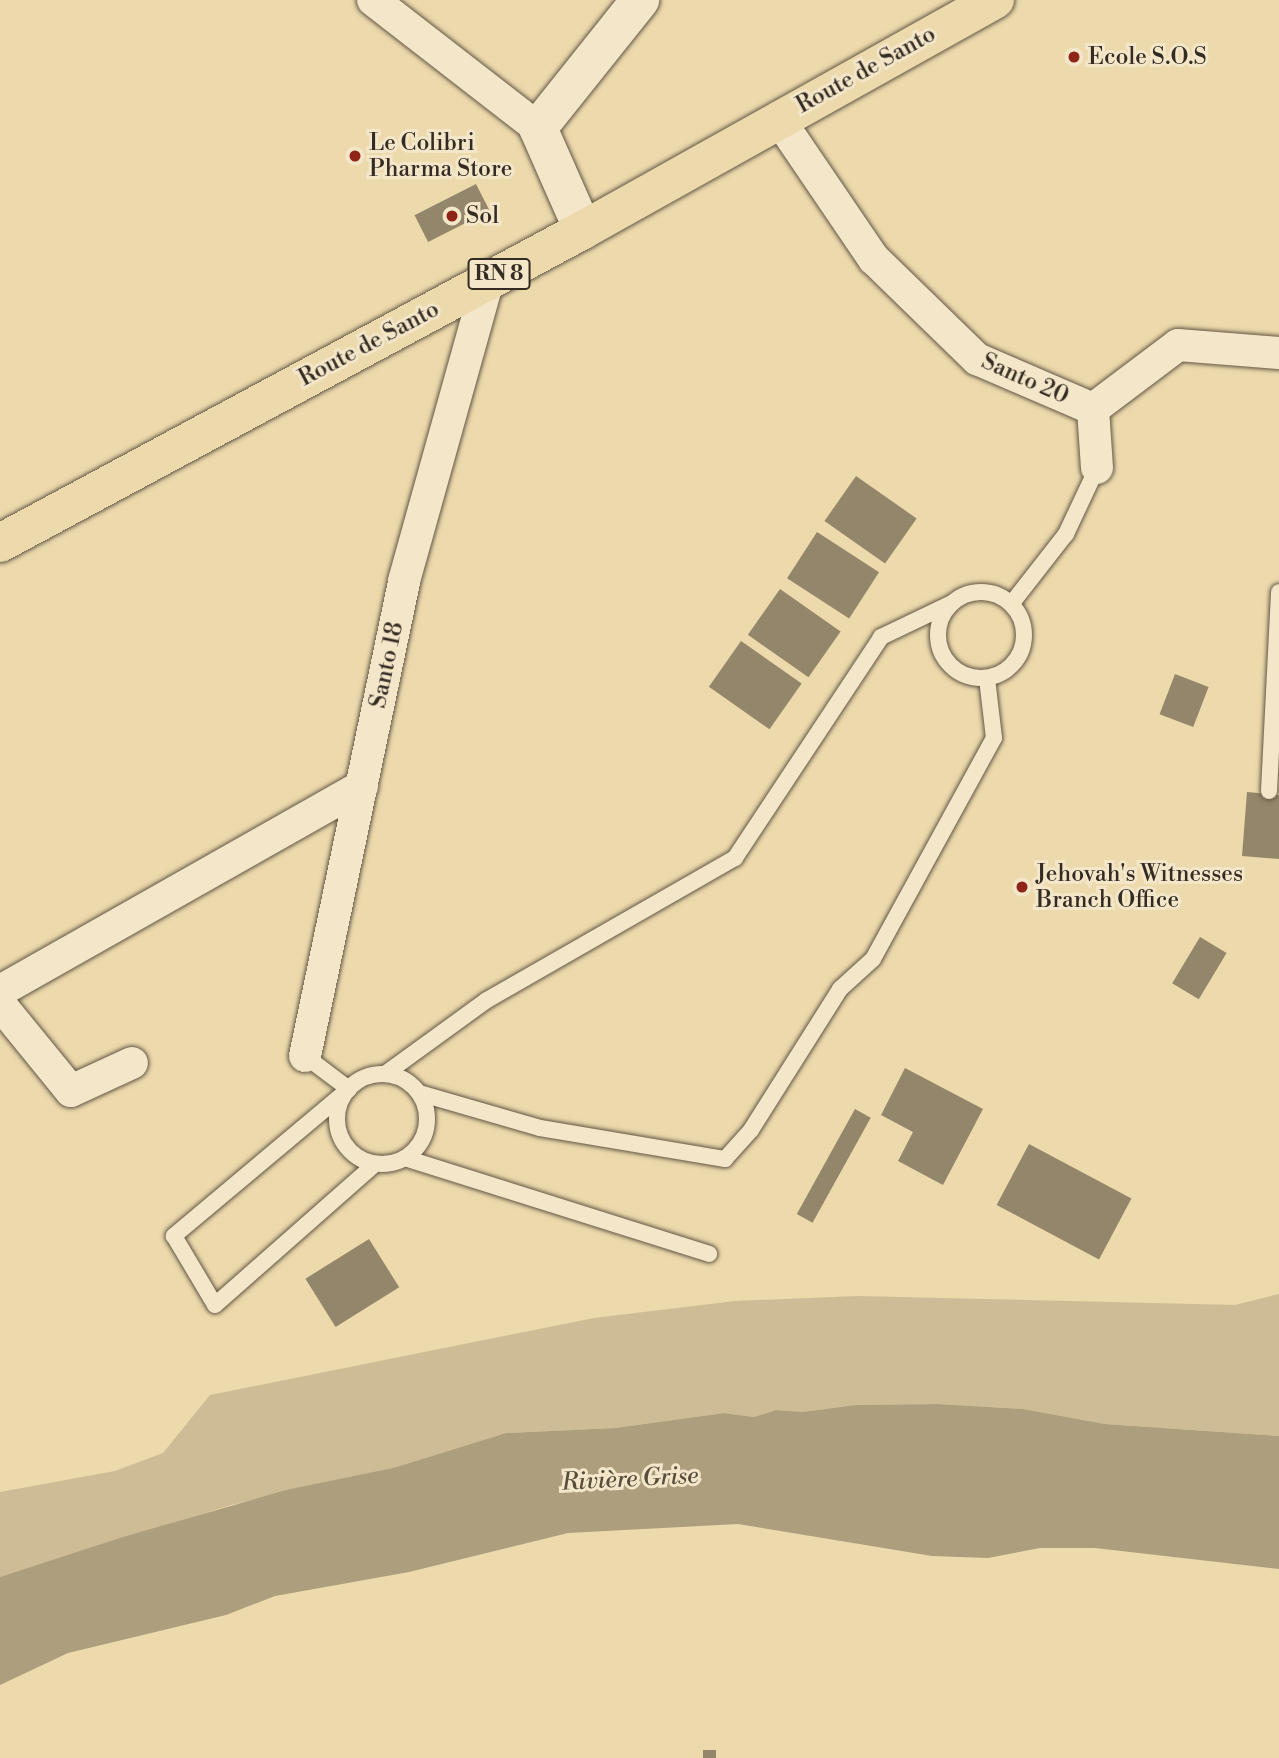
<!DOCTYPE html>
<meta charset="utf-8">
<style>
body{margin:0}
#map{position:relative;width:1279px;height:1758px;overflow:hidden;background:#ecd9ac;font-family:"Libre Bodoni",serif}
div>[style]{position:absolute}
.green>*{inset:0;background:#cdbc95}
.water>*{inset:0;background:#ad9e7d}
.building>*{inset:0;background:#94866a;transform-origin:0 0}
.roads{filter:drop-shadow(0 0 2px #625745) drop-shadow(0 0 2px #625745)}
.service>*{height:16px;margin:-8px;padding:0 8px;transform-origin:8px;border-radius:8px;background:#f3e6c9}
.service>.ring{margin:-8px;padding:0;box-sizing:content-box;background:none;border:16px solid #f3e6c9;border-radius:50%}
.minor>*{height:32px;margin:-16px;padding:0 16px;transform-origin:16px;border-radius:16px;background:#f3e6c9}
.tertiary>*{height:38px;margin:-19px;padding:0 19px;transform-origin:19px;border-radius:19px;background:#f3e6c9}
.primary>*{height:38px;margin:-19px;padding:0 19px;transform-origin:19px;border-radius:19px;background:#ecd9ac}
.dots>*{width:19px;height:19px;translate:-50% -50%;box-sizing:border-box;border:4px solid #f3e6c9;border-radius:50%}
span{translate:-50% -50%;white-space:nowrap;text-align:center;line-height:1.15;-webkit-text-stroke:6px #f3e6c9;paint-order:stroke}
.shield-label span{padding:2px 5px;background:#f3e6c9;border:2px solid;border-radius:5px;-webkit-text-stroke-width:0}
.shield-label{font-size:21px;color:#342c23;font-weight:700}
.poi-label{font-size:23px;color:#342c23}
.left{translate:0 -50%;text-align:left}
.street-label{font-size:23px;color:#342c23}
.water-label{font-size:24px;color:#584e3e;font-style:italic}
</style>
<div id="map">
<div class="green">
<div style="clip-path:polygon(1279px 1294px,1279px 1436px,1105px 1424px,1023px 1409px,938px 1404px,856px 1405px,802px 1412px,776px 1410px,754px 1417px,724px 1413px,615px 1428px,506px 1433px,393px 1468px,231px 1505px,0 1577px,0 1492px,115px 1471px,163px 1453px,210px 1395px,594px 1318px,735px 1301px,856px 1296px,1235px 1305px)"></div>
</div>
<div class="water">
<div style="clip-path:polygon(938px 1404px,1023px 1409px,1105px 1424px,1279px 1436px,1279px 1569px,1095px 1548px,1040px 1548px,988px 1558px,932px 1556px,738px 1524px,568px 1533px,409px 1572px,275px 1596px,226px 1615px,68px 1653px,0 1685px,0 1577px,123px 1537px,286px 1490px,393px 1468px,506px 1433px,615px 1428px,724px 1413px,754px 1417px,776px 1410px,802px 1412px,856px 1405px)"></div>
</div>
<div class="building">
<div style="left:476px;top:184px;width:30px;height:69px;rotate:63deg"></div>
<div style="left:856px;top:476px;width:74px;height:55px;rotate:35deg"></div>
<div style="left:817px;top:532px;width:74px;height:55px;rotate:33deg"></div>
<div style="left:780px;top:589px;width:74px;height:56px;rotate:35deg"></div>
<div style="left:741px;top:641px;width:74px;height:56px;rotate:35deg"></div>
<div style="left:1175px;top:674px;width:36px;height:43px;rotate:21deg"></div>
<div style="clip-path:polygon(1247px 792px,1279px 795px,1279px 859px,1242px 856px)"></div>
<div style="left:1200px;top:937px;width:31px;height:54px;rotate:31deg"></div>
<div style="clip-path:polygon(905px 1068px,983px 1109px,943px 1185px,898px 1161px,913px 1132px,881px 1115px)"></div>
<div style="left:855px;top:1109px;width:18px;height:120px;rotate:29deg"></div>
<div style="left:1029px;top:1144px;width:116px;height:69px;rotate:28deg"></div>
<div style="left:369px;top:1239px;width:57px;height:75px;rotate:58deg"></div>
<div style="left:716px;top:1750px;width:8px;height:13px;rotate:90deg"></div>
</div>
<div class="roads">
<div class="service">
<div class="ring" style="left:938px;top:592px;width:70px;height:70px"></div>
<div style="left:1012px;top:603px;width:88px;rotate:-52deg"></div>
<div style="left:1066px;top:534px;width:73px;rotate:-64.8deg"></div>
<div style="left:1269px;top:791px;width:199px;rotate:-87.1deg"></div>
<div style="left:305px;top:1056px;width:55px;rotate:36.9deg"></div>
<div style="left:349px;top:1089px;width:229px;rotate:140deg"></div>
<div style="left:174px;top:1236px;width:80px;rotate:59.3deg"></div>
<div style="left:215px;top:1305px;width:213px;rotate:-41.4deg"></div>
<div style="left:385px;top:1074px;width:126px;rotate:-36deg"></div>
<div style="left:487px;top:1000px;width:286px;rotate:-29.8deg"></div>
<div style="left:735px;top:858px;width:265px;rotate:-56.5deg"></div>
<div style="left:881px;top:637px;width:76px;rotate:-25.6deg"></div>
<div class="ring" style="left:337px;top:1074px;width:74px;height:74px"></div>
<div style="left:419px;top:1093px;width:126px;rotate:16.1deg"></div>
<div style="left:540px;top:1128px;width:188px;rotate:9.5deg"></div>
<div style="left:725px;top:1159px;width:39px;rotate:-48deg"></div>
<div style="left:751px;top:1130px;width:167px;rotate:-57.7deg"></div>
<div style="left:840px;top:989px;width:45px;rotate:-42.3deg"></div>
<div style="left:873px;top:959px;width:252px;rotate:-61.3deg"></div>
<div style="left:994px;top:738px;width:60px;rotate:-96.7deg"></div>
<div style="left:405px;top:1158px;width:319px;rotate:17.5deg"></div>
</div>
<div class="minor">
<div style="left:373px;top:0;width:209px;rotate:37.8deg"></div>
<div style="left:778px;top:118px;width:171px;rotate:55.8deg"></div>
<div style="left:874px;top:259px;width:144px;rotate:44.2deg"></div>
<div style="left:977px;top:359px;width:126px;rotate:23.3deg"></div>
<div style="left:1093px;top:409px;width:106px;rotate:-37deg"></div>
<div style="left:1178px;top:345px;width:101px;rotate:4.5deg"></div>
<div style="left:1093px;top:409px;width:59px;rotate:86.1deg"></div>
<div style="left:0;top:991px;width:416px;rotate:-29.5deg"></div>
<div style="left:0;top:1004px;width:112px;rotate:50.8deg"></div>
<div style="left:71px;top:1091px;width:67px;rotate:-24.7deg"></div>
<div style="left:305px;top:1056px;width:485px;rotate:-78.2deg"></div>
<div style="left:404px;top:581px;width:313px;rotate:-74.4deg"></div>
</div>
<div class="tertiary">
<div style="left:583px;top:230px;width:111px;rotate:-113.8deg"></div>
<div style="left:538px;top:128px;width:164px;rotate:-51.4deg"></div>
</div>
<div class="primary">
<div style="left:0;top:543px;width:662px;rotate:-28.23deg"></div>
<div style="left:583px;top:230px;width:472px;rotate:-29.2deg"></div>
</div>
</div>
<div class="dots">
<div style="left:1074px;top:57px;background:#8f2418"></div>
<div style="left:355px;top:156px;background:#8f2418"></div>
<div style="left:452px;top:216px;background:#8f2418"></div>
<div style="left:1022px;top:887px;background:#8f2418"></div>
</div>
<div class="shield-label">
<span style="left:499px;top:274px">RN 8</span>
</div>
<div class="poi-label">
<span class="left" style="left:1088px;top:57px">Ecole S.O.S</span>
<span class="left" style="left:369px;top:156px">Le Colibri<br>Pharma Store</span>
<span class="left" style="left:466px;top:216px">Sol</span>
<span class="left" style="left:1036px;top:887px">Jehovah's Witnesses<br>Branch Office</span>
</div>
<div class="street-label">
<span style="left:866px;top:70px;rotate:-29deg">Route de Santo</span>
<span style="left:369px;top:344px;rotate:-28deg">Route de Santo</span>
<span style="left:1025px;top:379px;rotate:24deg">Santo 20</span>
<span style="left:387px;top:665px;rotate:-78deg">Santo 18</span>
</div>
<div class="water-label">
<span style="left:630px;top:1480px;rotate:-3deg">Rivière Grise</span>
</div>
</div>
